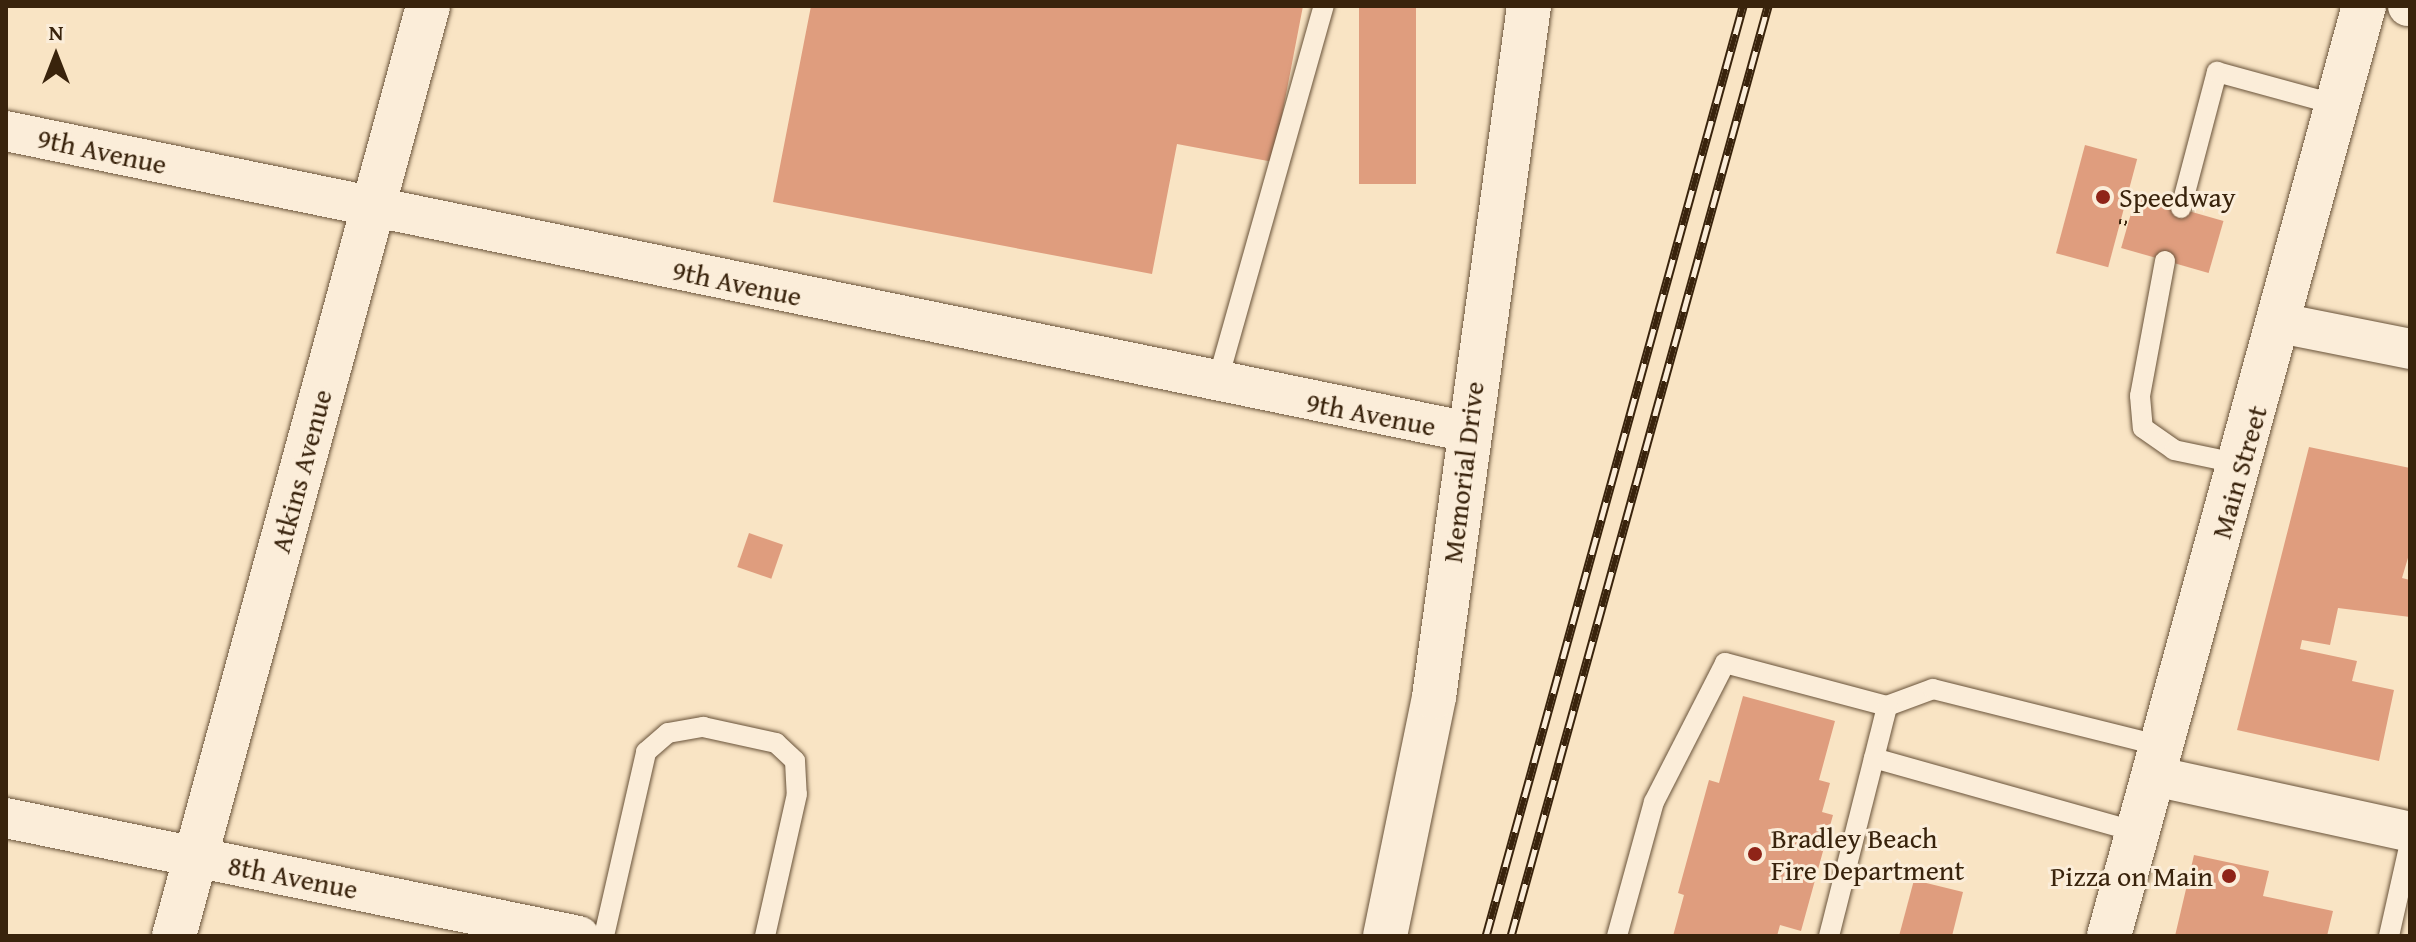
<!DOCTYPE html>
<style>
body{margin:0}
#map{position:relative;width:2416px;height:942px;overflow:hidden;background:#f9e4c4;font-family:"Gentium Book Plus",serif}
div>[style]{position:absolute}
.building>*{inset:0;background:#df9d7e;transform-origin:0 0}
.path>*{height:5px;margin-top:-2.5px;transform-origin:0;background:repeating-linear-gradient(90deg,#39230c 0 2px,transparent 0 6px)}
.roads{filter:drop-shadow(0 0 2px #69533a) drop-shadow(0 0 2px #69533a)}
.lane>*{height:20px;margin:-10px;padding:0 10px;transform-origin:10px;border-radius:10px;background:#fbedd9}
.street>*{height:40px;margin:-20px;padding:0 20px;transform-origin:20px;border-radius:20px;background:#fbedd9}
.secondary>*{height:44px;margin:-22px;padding:0 22px;transform-origin:22px;border-radius:22px;background:#fbedd9}
.rail>*{height:9px;margin-top:-4.5px;transform-origin:0;background:repeating-linear-gradient(90deg,#fbedd9 0 18px,#39230c 0 36px);box-sizing:border-box;border-block:2px solid #39230c}
.dots>*{width:22px;height:22px;translate:-50% -50%;box-sizing:border-box;border:4px solid #fbedd9;border-radius:50%}
span{translate:-50% -50%;white-space:nowrap;text-align:center;line-height:1.15;-webkit-text-stroke:6px #fbedd9;paint-order:stroke}
.street-label{font-size:28px;color:#39230c}
.poi-label{font-size:28px;color:#39230c}
.left{translate:0 -50%;text-align:left}
.right{translate:-100% -50%;text-align:right}
.frame{position:absolute;inset:0;border:8px solid #39230c;pointer-events:none}
.north{position:absolute;left:16px;top:16px;width:80px;height:80px;-webkit-text-stroke:6px #fbedd9;paint-order:stroke;rotate:0deg;font-size:22px;font-weight:700;line-height:32px;text-align:center;color:#39230c}
.north::after{content:'';display:block;margin:auto;width:28px;height:36px;background:#39230c;clip-path:polygon(50% 0,100% 100%,50% 72%,0 100%)}
</style>
<div id="map">
<div class="building">
<div style="clip-path:polygon(811px 6px,1303px 6px,1273px 162px,1177px 144px,1152px 274px,773px 202px)"></div>
<div style="left:1359px;top:6px;width:57px;height:178px"></div>
<div style="left:2085px;top:145px;width:54px;height:112px;rotate:15deg"></div>
<div style="left:2136px;top:196px;width:91px;height:54px;rotate:16deg"></div>
<div style="clip-path:polygon(2309px 447px,2410px 468px,2410px 551px,2402px 578px,2410px 580px,2410px 617px,2338px 608px,2330px 645px,2302px 640px,2300px 649px,2357px 661px,2352px 681px,2394px 690px,2379px 761px,2237px 730px)"></div>
<div style="left:749px;top:533px;width:36px;height:36px;rotate:19deg"></div>
<div style="clip-path:polygon(1743px 696px,1835px 721px,1819px 780px,1830px 783px,1822px 812px,1833px 815px,1801px 931px,1780px 925px,1777px 936px,1673px 936px,1684px 895px,1678px 893px,1709px 780px,1719px 783px)"></div>
<div style="clip-path:polygon(2194px 855px,2269px 871px,2263px 896px,2333px 911px,2327px 936px,2175px 936px)"></div>
<div style="clip-path:polygon(1914px 880px,1963px 892px,1952px 936px,1899px 936px)"></div>
</div>
<div class="path">
<div style="left:2119px;top:221px;width:8px;rotate:14deg"></div>
</div>
<div class="roads">
<div class="lane">
<div style="left:2181px;top:208px;width:141px;rotate:-75.2deg"></div>
<div style="left:2217px;top:72px;width:125px;rotate:15.3deg"></div>
<div style="left:2165px;top:261px;width:137px;rotate:100.5deg"></div>
<div style="left:2140px;top:396px;width:32px;rotate:85deg"></div>
<div style="left:2143px;top:428px;width:38px;rotate:35deg"></div>
<div style="left:2174px;top:450px;width:68px;rotate:11.8deg"></div>
<div style="left:1217px;top:383px;width:392px;rotate:-74.2deg"></div>
<div style="left:1874px;top:758px;width:274px;rotate:15.7deg"></div>
<div style="left:604px;top:936px;width:189px;rotate:-77.1deg"></div>
<div style="left:646px;top:752px;width:29px;rotate:-41deg"></div>
<div style="left:668px;top:733px;width:36px;rotate:-10deg"></div>
<div style="left:703px;top:727px;width:75px;rotate:12.4deg"></div>
<div style="left:776px;top:743px;width:26px;rotate:43deg"></div>
<div style="left:795px;top:761px;width:33px;rotate:87deg"></div>
<div style="left:797px;top:794px;width:146px;rotate:102.7deg"></div>
<div style="left:1617px;top:936px;width:139px;rotate:-74.6deg"></div>
<div style="left:1654px;top:802px;width:156px;rotate:-62.9deg"></div>
<div style="left:1725px;top:663px;width:168px;rotate:14.9deg"></div>
<div style="left:1887px;top:706px;width:49px;rotate:-20.3deg"></div>
<div style="left:1933px;top:689px;width:236px;rotate:14deg"></div>
<div style="left:1829px;top:936px;width:237px;rotate:-75.8deg"></div>
<div style="left:2389px;top:936px;width:95px;rotate:-77.3deg"></div>
</div>
<div class="street">
<div style="left:2408px;top:6px;width:2px"></div>
<div style="left:6px;top:131px;width:1493px;rotate:11.63deg"></div>
<div style="left:2280px;top:323px;width:133px;rotate:11.3deg"></div>
<div style="left:2154px;top:776px;width:262px;rotate:12.3deg"></div>
<div style="left:6px;top:818px;width:585px;rotate:11.64deg"></div>
</div>
<div class="secondary">
<div style="left:174px;top:936px;width:964px;rotate:-74.72deg"></div>
<div style="left:1385px;top:936px;width:244px;rotate:-78.4deg"></div>
<div style="left:1434px;top:697px;width:697px;rotate:-82.17deg"></div>
<div style="left:2109px;top:936px;width:964px;rotate:-74.67deg"></div>
</div>
</div>
<div class="rail">
<div style="left:1486px;top:936px;width:965px;rotate:-74.55deg"></div>
<div style="left:1511px;top:936px;width:965px;rotate:-74.55deg"></div>
</div>
<div class="dots">
<div style="left:2103px;top:197px;background:#8f2418"></div>
<div style="left:1755px;top:854px;background:#8f2418"></div>
<div style="left:2229px;top:876px;background:#8f2418"></div>
</div>
<div class="street-label">
<span style="left:102px;top:151px;rotate:12deg">9th Avenue</span>
<span style="left:737px;top:283px;rotate:12deg">9th Avenue</span>
<span style="left:1371px;top:414px;rotate:11deg">9th Avenue</span>
<span style="left:301px;top:471px;rotate:-75deg">Atkins Avenue</span>
<span style="left:1463px;top:472px;rotate:-83deg">Memorial Drive</span>
<span style="left:2239px;top:472px;rotate:-74deg">Main Street</span>
<span style="left:293px;top:877px;rotate:11deg">8th Avenue</span>
</div>
<div class="poi-label">
<span class="left" style="left:2119px;top:197px">Speedway</span>
<span class="left" style="left:1771px;top:854px">Bradley Beach<br>Fire Department</span>
<span class="right" style="left:2213px;top:876px">Pizza on Main</span>
</div>
<div class="frame"></div>
<div class="north">N</div>
</div>
